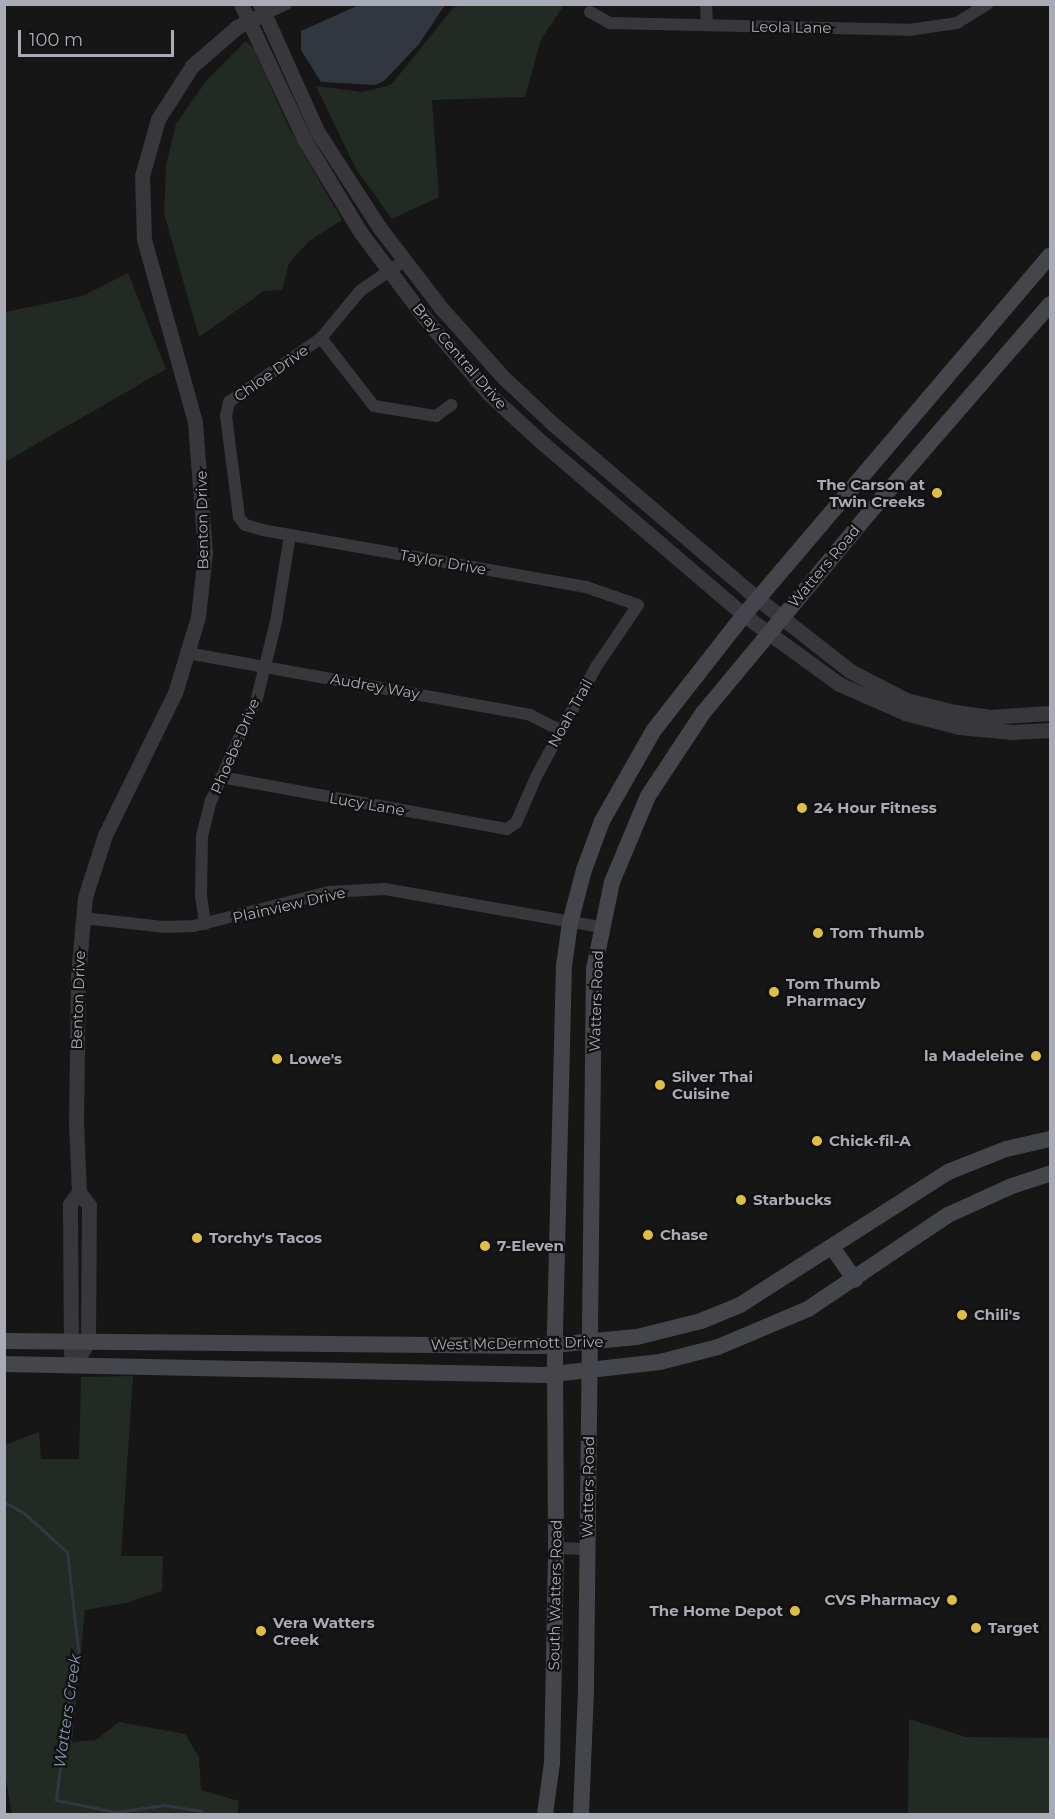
<!DOCTYPE html>
<style>
body{margin:0}
#map{position:relative;width:1055px;height:1819px;overflow:hidden;background:#161617;font-family:Montserrat,sans-serif}
div>[style]{position:absolute}
.green>*{inset:0;background:#222a24}
.water>*{inset:0;background:#30373f}
.stream>*{height:3px;margin:-1.5px;padding:0 1.5px;transform-origin:1.5px;border-radius:1.5px;background:#30373f}
.minor>*{height:12px;margin:-6px;padding:0 6px;transform-origin:6px;border-radius:6px;background:#37373c}
.tertiary>*{height:15px;margin:-7.5px;padding:0 7.5px;transform-origin:7.5px;border-radius:7.5px;background:#37373c}
.secondary>*{height:16px;margin:-8px;padding:0 8px;transform-origin:8px;border-radius:8px;background:#45464c}
.dots>*{width:16px;height:16px;translate:-50% -50%;box-sizing:border-box;border:3px solid #111112;border-radius:50%}
span{translate:-50% -50%;white-space:nowrap;text-align:center;line-height:1.15;-webkit-text-stroke:4.5px #111112;paint-order:stroke}
.street-label{font-size:15px;color:#a9acb6}
.poi-label{font-size:15px;color:#a9acb6;font-weight:700}
.right{translate:-100% -50%;text-align:right}
.left{translate:0 -50%;text-align:left}
.water-label{font-size:16px;color:#8495ad;font-style:italic}
.frame{position:absolute;inset:0;border:6px solid #a9acb6;pointer-events:none}
.scale{position:absolute;left:18px;top:30px;width:156px;height:27px;box-sizing:border-box;border:3px solid #a9acb6;border-top:0;padding-left:8px;font-size:18px;line-height:21px;white-space:nowrap;color:#a9acb6;-webkit-text-stroke:4px #111112;paint-order:stroke}
</style>
<div id="map">
<div class="green">
<div style="clip-path:polygon(461px 4px,564px 5px,541px 39px,525px 97px,432px 100px,439px 197px,392px 219px,356px 169px,316px 86px,363px 92px,391px 85px,453px 8px)"></div>
<div style="clip-path:polygon(246px 41px,254px 49px,289px 128px,342px 220px,309px 241px,289px 263px,282px 290px,264px 291px,199px 337px,164px 213px,166px 165px,176px 124px,207px 80px)"></div>
<div style="clip-path:polygon(128px 273px,166px 369px,5px 462px,5px 312px,83px 296px)"></div>
<div style="clip-path:polygon(133px 1376px,121px 1556px,163px 1556px,162px 1591px,126px 1603px,85px 1610px,72px 1742px,96px 1740px,119px 1722px,185px 1734px,199px 1757px,201px 1790px,239px 1801px,238px 1814px,12px 1814px,4px 1768px,5px 1445px,39px 1432px,41px 1459px,79px 1459px,81px 1377px)"></div>
<div style="clip-path:polygon(909px 1719px,966px 1737px,1050px 1738px,1050px 1814px,908px 1814px)"></div>
</div>
<div class="water">
<div style="clip-path:polygon(359px 5px,445px 5px,419px 44px,384px 81px,375px 85px,321px 82px,301px 50px,301px 31px)"></div>
</div>
<div class="stream">
<div style="left:4px;top:1502px;width:23px;rotate:29deg"></div>
<div style="left:24px;top:1513px;width:58px;rotate:42.2deg"></div>
<div style="left:67px;top:1552px;width:106px;rotate:83.5deg"></div>
<div style="left:79px;top:1657px;width:39px;rotate:105deg"></div>
<div style="left:69px;top:1695px;width:106px;rotate:97.1deg"></div>
<div style="left:56px;top:1800px;width:61px;rotate:11.3deg"></div>
<div style="left:116px;top:1812px;width:49px;rotate:-8.3deg"></div>
<div style="left:164px;top:1805px;width:37px;rotate:9deg"></div>
<div style="left:201px;top:1811px;width:3px;rotate:72deg"></div>
</div>
<div class="minor">
<div style="left:706px;top:4px;width:21px;rotate:87deg"></div>
<div style="left:590px;top:12px;width:23px;rotate:29deg"></div>
<div style="left:610px;top:23px;width:299px;rotate:1.3deg"></div>
<div style="left:909px;top:30px;width:49px;rotate:-8.3deg"></div>
<div style="left:957px;top:23px;width:36px;rotate:-32deg"></div>
<div style="left:264px;top:14px;width:24px;rotate:-24deg"></div>
<div style="left:321px;top:338px;width:86px;rotate:52.1deg"></div>
<div style="left:374px;top:406px;width:63px;rotate:9.2deg"></div>
<div style="left:436px;top:416px;width:19px;rotate:-36deg"></div>
<div style="left:187px;top:653px;width:349px;rotate:10.2deg"></div>
<div style="left:530px;top:715px;width:34px;rotate:27deg"></div>
<div style="left:221px;top:777px;width:291px;rotate:10.3deg"></div>
<div style="left:507px;top:829px;width:11px;rotate:-34deg"></div>
<div style="left:516px;top:823px;width:52px;rotate:-66.4deg"></div>
<div style="left:537px;top:775px;width:123px;rotate:-61.4deg"></div>
<div style="left:596px;top:667px;width:75px;rotate:-55.9deg"></div>
<div style="left:638px;top:605px;width:55px;rotate:-160.9deg"></div>
<div style="left:586px;top:587px;width:328px;rotate:-170deg"></div>
<div style="left:263px;top:530px;width:19px;rotate:-164deg"></div>
<div style="left:245px;top:525px;width:10px;rotate:-127deg"></div>
<div style="left:239px;top:517px;width:102px;rotate:-97.3deg"></div>
<div style="left:226px;top:416px;width:14px;rotate:-78deg"></div>
<div style="left:229px;top:402px;width:112px;rotate:-34.8deg"></div>
<div style="left:321px;top:338px;width:61px;rotate:-50.3deg"></div>
<div style="left:360px;top:291px;width:55px;rotate:-34.6deg"></div>
<div style="left:83px;top:918px;width:81px;rotate:6.3deg"></div>
<div style="left:164px;top:927px;width:30px;rotate:-2deg"></div>
<div style="left:194px;top:926px;width:139px;rotate:-14.1deg"></div>
<div style="left:329px;top:892px;width:56px;rotate:-3.1deg"></div>
<div style="left:385px;top:889px;width:218px;rotate:10deg"></div>
<div style="left:205px;top:924px;width:29px;rotate:-98deg"></div>
<div style="left:201px;top:895px;width:59px;rotate:-89deg"></div>
<div style="left:202px;top:836px;width:36px;rotate:-76deg"></div>
<div style="left:211px;top:801px;width:113px;rotate:-65.9deg"></div>
<div style="left:257px;top:698px;width:78px;rotate:-76deg"></div>
<div style="left:276px;top:622px;width:88px;rotate:-80.9deg"></div>
<div style="left:556px;top:1548px;width:31px;rotate:2deg"></div>
</div>
<div class="tertiary">
<div style="left:241px;top:4px;width:149px;rotate:65deg"></div>
<div style="left:304px;top:139px;width:110px;rotate:58.8deg"></div>
<div style="left:361px;top:233px;width:105px;rotate:53.1deg"></div>
<div style="left:424px;top:317px;width:99px;rotate:49.9deg"></div>
<div style="left:488px;top:393px;width:69px;rotate:42.7deg"></div>
<div style="left:539px;top:440px;width:270px;rotate:40.5deg"></div>
<div style="left:744px;top:615px;width:117px;rotate:36deg"></div>
<div style="left:839px;top:684px;width:72px;rotate:23.7deg"></div>
<div style="left:905px;top:713px;width:56px;rotate:14.5deg"></div>
<div style="left:959px;top:727px;width:53px;rotate:5.4deg"></div>
<div style="left:1012px;top:732px;width:38px;rotate:-3deg"></div>
<div style="left:260px;top:4px;width:139px;rotate:65.8deg"></div>
<div style="left:317px;top:131px;width:114px;rotate:57.1deg"></div>
<div style="left:379px;top:227px;width:103px;rotate:52.5deg"></div>
<div style="left:442px;top:309px;width:93px;rotate:48.1deg"></div>
<div style="left:504px;top:378px;width:67px;rotate:43.2deg"></div>
<div style="left:553px;top:424px;width:270px;rotate:40.5deg"></div>
<div style="left:758px;top:599px;width:117px;rotate:38deg"></div>
<div style="left:850px;top:671px;width:63px;rotate:27.4deg"></div>
<div style="left:906px;top:700px;width:50px;rotate:13.8deg"></div>
<div style="left:955px;top:712px;width:34px;rotate:8deg"></div>
<div style="left:989px;top:717px;width:61px;rotate:-3.8deg"></div>
<div style="left:71px;top:1354px;width:150px;rotate:-90.4deg"></div>
<div style="left:70px;top:1204px;width:15px;rotate:-53deg"></div>
<div style="left:74px;top:1365px;width:27px;rotate:-59deg"></div>
<div style="left:88px;top:1342px;width:137px;rotate:-89.6deg"></div>
<div style="left:89px;top:1205px;width:16px;rotate:-128deg"></div>
<div style="left:79px;top:1192px;width:70px;rotate:-92.5deg"></div>
<div style="left:76px;top:1122px;width:145px;rotate:-89.2deg"></div>
<div style="left:78px;top:977px;width:80px;rotate:-85deg"></div>
<div style="left:85px;top:897px;width:65px;rotate:-72.1deg"></div>
<div style="left:105px;top:835px;width:158px;rotate:-63.8deg"></div>
<div style="left:175px;top:693px;width:79px;rotate:-73.2deg"></div>
<div style="left:198px;top:617px;width:64px;rotate:-83.8deg"></div>
<div style="left:205px;top:553px;width:131px;rotate:-94.4deg"></div>
<div style="left:195px;top:422px;width:190px;rotate:-105.6deg"></div>
<div style="left:144px;top:239px;width:63px;rotate:-91.8deg"></div>
<div style="left:142px;top:176px;width:59px;rotate:-74.3deg"></div>
<div style="left:158px;top:119px;width:63px;rotate:-57.3deg"></div>
<div style="left:192px;top:66px;width:60px;rotate:-40.9deg"></div>
<div style="left:237px;top:27px;width:30px;rotate:-26deg"></div>
</div>
<div class="secondary">
<div style="left:832px;top:1247px;width:40px;rotate:55.1deg"></div>
<div style="left:4px;top:1341px;width:538px;rotate:0.53deg"></div>
<div style="left:542px;top:1346px;width:95px;rotate:-5.4deg"></div>
<div style="left:637px;top:1337px;width:66px;rotate:-14deg"></div>
<div style="left:701px;top:1321px;width:42px;rotate:-22.3deg"></div>
<div style="left:740px;top:1305px;width:247px;rotate:-32.6deg"></div>
<div style="left:948px;top:1172px;width:62px;rotate:-21.6deg"></div>
<div style="left:1006px;top:1149px;width:45px;rotate:-12.8deg"></div>
<div style="left:4px;top:1364px;width:540px;rotate:1.17deg"></div>
<div style="left:544px;top:1375px;width:117px;rotate:-6.4deg"></div>
<div style="left:660px;top:1362px;width:60px;rotate:-14.5deg"></div>
<div style="left:718px;top:1347px;width:98px;rotate:-22.9deg"></div>
<div style="left:808px;top:1309px;width:169px;rotate:-33.9deg"></div>
<div style="left:948px;top:1215px;width:70px;rotate:-24.4deg"></div>
<div style="left:1012px;top:1186px;width:40px;rotate:-18deg"></div>
<div style="left:545px;top:1814px;width:51px;rotate:-82.2deg"></div>
<div style="left:552px;top:1763px;width:215px;rotate:-88.9deg"></div>
<div style="left:556px;top:1548px;width:217px;rotate:-90.3deg"></div>
<div style="left:555px;top:1331px;width:365px;rotate:-88.6deg"></div>
<div style="left:564px;top:966px;width:43px;rotate:-82.1deg"></div>
<div style="left:570px;top:923px;width:55px;rotate:-75.2deg"></div>
<div style="left:584px;top:870px;width:52px;rotate:-69.8deg"></div>
<div style="left:602px;top:821px;width:105px;rotate:-60.3deg"></div>
<div style="left:654px;top:730px;width:146px;rotate:-52deg"></div>
<div style="left:744px;top:615px;width:472px;rotate:-49.6deg"></div>
<div style="left:581px;top:1814px;width:127px;rotate:-87.7deg"></div>
<div style="left:586px;top:1687px;width:718px;rotate:-89.36deg"></div>
<div style="left:594px;top:969px;width:89px;rotate:-78.3deg"></div>
<div style="left:612px;top:882px;width:93px;rotate:-67.3deg"></div>
<div style="left:648px;top:796px;width:100px;rotate:-56.5deg"></div>
<div style="left:703px;top:713px;width:261px;rotate:-50.3deg"></div>
<div style="left:870px;top:512px;width:275px;rotate:-49.1deg"></div>
</div>
<div class="dots">
<div style="left:937px;top:493px;background:#dfbe46"></div>
<div style="left:802px;top:808px;background:#dfbe46"></div>
<div style="left:818px;top:933px;background:#dfbe46"></div>
<div style="left:774px;top:992px;background:#dfbe46"></div>
<div style="left:1036px;top:1056px;background:#dfbe46"></div>
<div style="left:277px;top:1059px;background:#dfbe46"></div>
<div style="left:660px;top:1085px;background:#dfbe46"></div>
<div style="left:817px;top:1141px;background:#dfbe46"></div>
<div style="left:741px;top:1200px;background:#dfbe46"></div>
<div style="left:648px;top:1235px;background:#dfbe46"></div>
<div style="left:197px;top:1238px;background:#dfbe46"></div>
<div style="left:485px;top:1246px;background:#dfbe46"></div>
<div style="left:962px;top:1315px;background:#dfbe46"></div>
<div style="left:952px;top:1600px;background:#dfbe46"></div>
<div style="left:795px;top:1611px;background:#dfbe46"></div>
<div style="left:976px;top:1628px;background:#dfbe46"></div>
<div style="left:261px;top:1631px;background:#dfbe46"></div>
</div>
<div class="street-label">
<span style="left:791px;top:27px;rotate:1deg">Leola Lane</span>
<span style="left:460px;top:356px;rotate:49deg">Bray Central Drive</span>
<span style="left:271px;top:373px;rotate:-35deg">Chloe Drive</span>
<span style="left:202px;top:520px;rotate:-91deg">Benton Drive</span>
<span style="left:443px;top:562px;rotate:10deg">Taylor Drive</span>
<span style="left:824px;top:566px;rotate:-50deg">Watters Road</span>
<span style="left:375px;top:686px;rotate:10deg">Audrey Way</span>
<span style="left:570px;top:713px;rotate:-61deg">Noah Trail</span>
<span style="left:235px;top:746px;rotate:-67deg">Phoebe Drive</span>
<span style="left:367px;top:804px;rotate:10deg">Lucy Lane</span>
<span style="left:289px;top:905px;rotate:-13deg">Plainview Drive</span>
<span style="left:78px;top:1000px;rotate:-88deg">Benton Drive</span>
<span style="left:596px;top:1001px;rotate:-88deg">Watters Road</span>
<span style="left:517px;top:1343px;rotate:-1deg">West McDermott Drive</span>
<span style="left:588px;top:1487px;rotate:-89deg">Watters Road</span>
<span style="left:555px;top:1595px;rotate:-89deg">South Watters Road</span>
</div>
<div class="poi-label">
<span class="right" style="left:925px;top:493px">The Carson at<br>Twin Creeks</span>
<span class="left" style="left:814px;top:808px">24 Hour Fitness</span>
<span class="left" style="left:830px;top:933px">Tom Thumb</span>
<span class="left" style="left:786px;top:992px">Tom Thumb<br>Pharmacy</span>
<span class="right" style="left:1024px;top:1056px">la Madeleine</span>
<span class="left" style="left:289px;top:1059px">Lowe's</span>
<span class="left" style="left:672px;top:1085px">Silver Thai<br>Cuisine</span>
<span class="left" style="left:829px;top:1141px">Chick-fil-A</span>
<span class="left" style="left:753px;top:1200px">Starbucks</span>
<span class="left" style="left:660px;top:1235px">Chase</span>
<span class="left" style="left:209px;top:1238px">Torchy's Tacos</span>
<span class="left" style="left:497px;top:1246px">7-Eleven</span>
<span class="left" style="left:974px;top:1315px">Chili's</span>
<span class="right" style="left:940px;top:1600px">CVS Pharmacy</span>
<span class="right" style="left:783px;top:1611px">The Home Depot</span>
<span class="left" style="left:273px;top:1631px">Vera Watters<br>Creek</span>
<span class="left" style="left:988px;top:1628px">Target</span>
</div>
<div class="water-label">
<span style="left:68px;top:1711px;rotate:-82deg">Watters Creek</span>
</div>
<div class="frame"></div>
<div class="scale">100 m</div>
</div>
